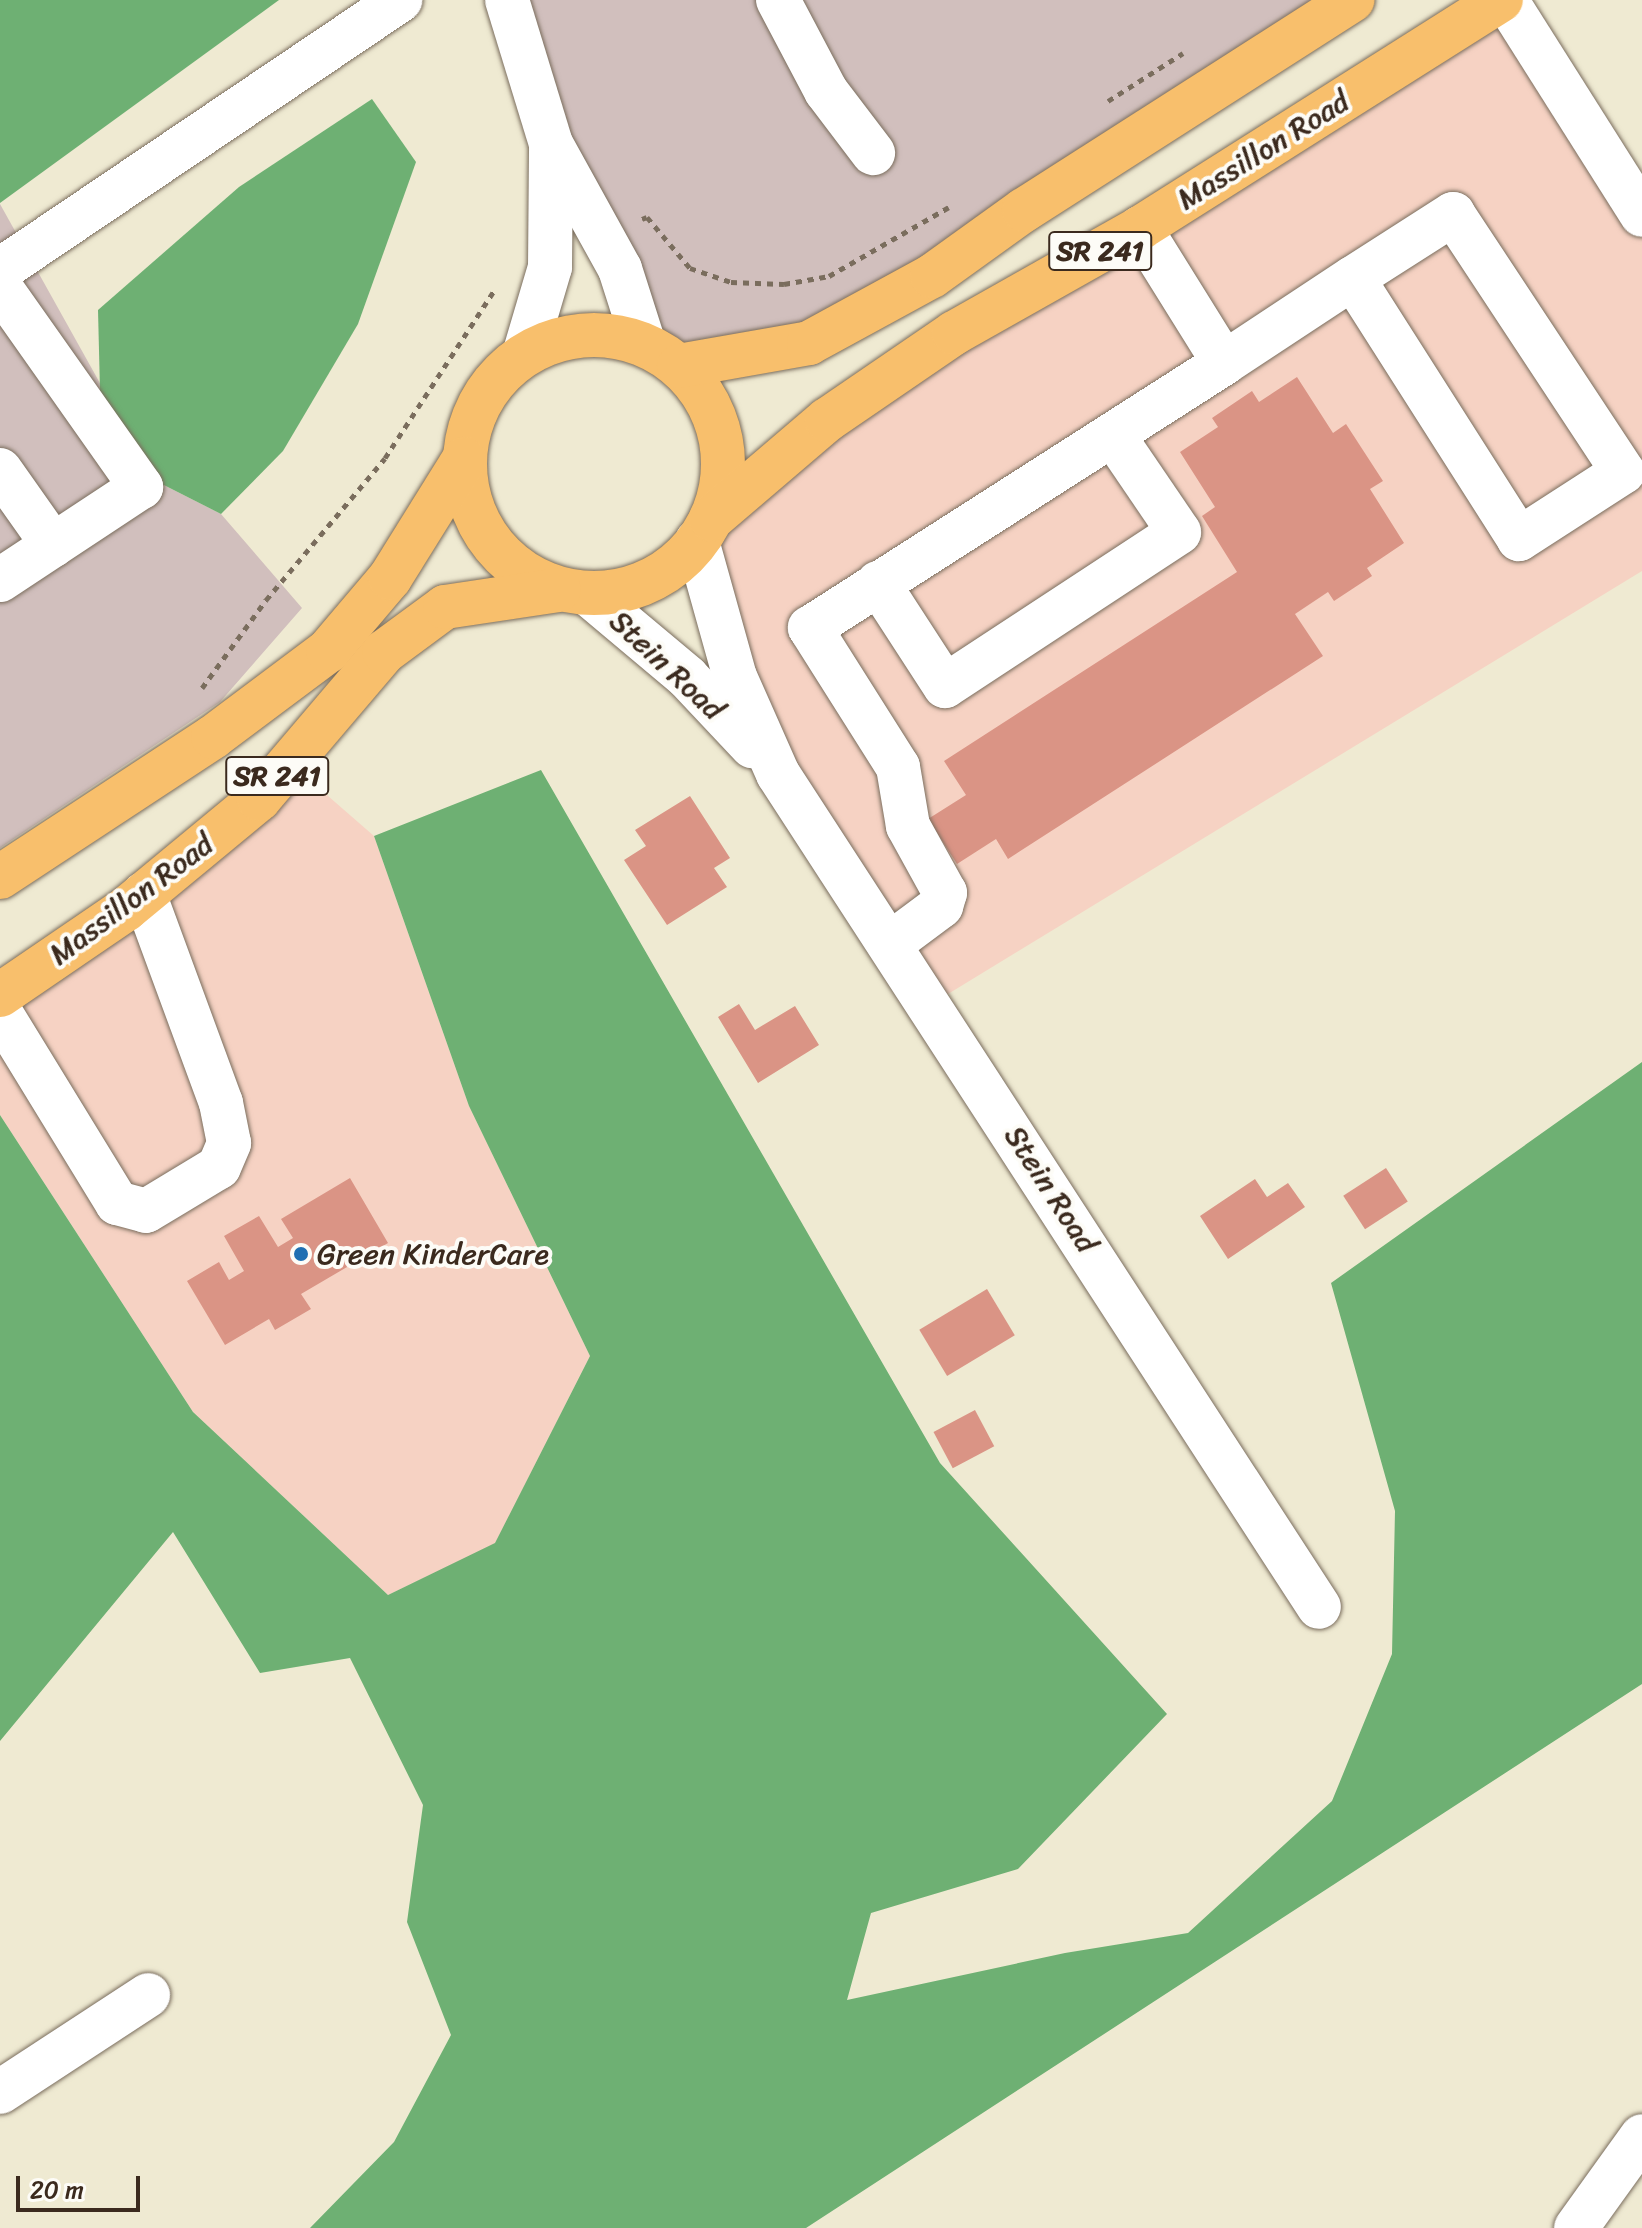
<!DOCTYPE html>
<style>
body{margin:0}
#map{position:relative;width:1642px;height:2228px;overflow:hidden;background:#efead2;font-family:Sriracha,sans-serif}
div>[style]{position:absolute}
.built>*{inset:0;background:#f6d2c3}
.industrial>*{inset:0;background:#d1bfbd}
.forest>*{inset:0;background:#6eb073}
.building>*{inset:0;background:#da9485;transform-origin:0 0}
.path>*{height:5px;margin-top:-2.5px;transform-origin:0;background:repeating-linear-gradient(90deg,#7a6d5d 0 6px,transparent 0 12px)}
.roads{filter:drop-shadow(0 0 2px #7a6d5d) drop-shadow(0 0 2px #7a6d5d)}
.minor>*{height:44px;margin:-22px;padding:0 22px;transform-origin:22px;border-radius:22px;background:#fff}
.major>*{height:44px;margin:-22px;padding:0 22px;transform-origin:22px;border-radius:22px;background:#f8bf6c}
.major>.ring{margin:-22px;padding:0;box-sizing:content-box;background:none;border:44px solid #f8bf6c;border-radius:50%}
.dots>*{width:22px;height:22px;translate:-50% -50%;box-sizing:border-box;border:4px solid #fdfcf7;border-radius:50%}
span{translate:-50% -50%;white-space:nowrap;text-align:center;line-height:1.15;-webkit-text-stroke:8px #fdfcf7;paint-order:stroke}
.shield-label span{padding:2px 6px;background:#fdfcf7;border:2px solid;border-radius:6px;-webkit-text-stroke-width:0}
.shield-label{font-size:28px;color:#3b2a1e;font-weight:700}
.street-label{font-size:30px;color:#3b2a1e}
.poi-label{font-size:30px;color:#3b2a1e}
.left{translate:0 -50%;text-align:left}
.scale{position:absolute;left:16px;top:2176px;width:124px;height:36px;box-sizing:border-box;border:4px solid #3b2a1e;border-top:0;padding-left:10px;font-size:24px;line-height:28px;white-space:nowrap;color:#3b2a1e;-webkit-text-stroke:6px #fdfcf7;paint-order:stroke}
</style>
<div id="map">
<div class="built">
<div style="clip-path:polygon(1501px 0,1642px 215px,1642px 571px,930px 1005px,778px 774px,711px 519px)"></div>
<div style="clip-path:polygon(289px 762px,374px 836px,469px 1106px,590px 1356px,495px 1544px,388px 1595px,193px 1412px,0 1115px,0 995px)"></div>
</div>
<div class="industrial">
<div style="clip-path:polygon(507px 0,1353px 0,932px 276px,679px 366px,644px 344px)"></div>
<div style="clip-path:polygon(0 204px,154px 480px,221px 514px,302px 608px,220px 702px,0 848px)"></div>
</div>
<div class="forest">
<div style="clip-path:polygon(0 0,279px 0,0 203px)"></div>
<div style="clip-path:polygon(372px 99px,416px 162px,358px 324px,283px 451px,221px 514px,154px 480px,100px 391px,98px 310px,239px 187px)"></div>
<div style="clip-path:polygon(541px 770px,940px 1463px,1167px 1714px,1018px 1869px,871px 1913px,847px 2000px,1065px 1953px,1188px 1933px,1332px 1801px,1392px 1654px,1395px 1511px,1331px 1283px,1642px 1062px,1642px 1684px,806px 2228px,310px 2228px,394px 2142px,451px 2035px,407px 1922px,423px 1805px,350px 1658px,260px 1673px,173px 1532px,0 1741px,0 1115px,193px 1412px,388px 1595px,495px 1543px,590px 1356px,469px 1106px,374px 836px)"></div>
</div>
<div class="building">
<div style="clip-path:polygon(1297px 377px,1333px 433px,1346px 424px,1383px 481px,1370px 489px,1404px 543px,1367px 568px,1372px 576px,1334px 601px,1328px 592px,1295px 614px,1323px 656px,1008px 859px,996px 839px,957px 864px,928px 819px,966px 795px,944px 761px,1237px 572px,1202px 516px,1215px 507px,1180px 452px,1218px 427px,1212px 418px,1252px 391px,1259px 402px)"></div>
<div style="clip-path:polygon(690px 796px,730px 858px,714px 868px,727px 887px,667px 925px,624px 860px,646px 846px,635px 830px)"></div>
<div style="clip-path:polygon(739px 1004px,755px 1030px,795px 1006px,819px 1045px,758px 1083px,718px 1017px)"></div>
<div style="left:1386px;top:1168px;width:40px;height:51px;rotate:57deg"></div>
<div style="clip-path:polygon(350px 1178px,388px 1243px,301px 1294px,311px 1309px,275px 1330px,269px 1319px,225px 1345px,187px 1281px,219px 1262px,229px 1280px,244px 1271px,224px 1236px,259px 1216px,278px 1247px,293px 1238px,281px 1219px)"></div>
<div style="clip-path:polygon(1255px 1179px,1267px 1197px,1288px 1183px,1305px 1207px,1228px 1259px,1200px 1216px)"></div>
<div style="left:987px;top:1289px;width:54px;height:79px;rotate:59deg"></div>
<div style="left:975px;top:1410px;width:41px;height:47px;rotate:62deg"></div>
</div>
<div class="path">
<div style="left:1108px;top:101px;width:89px;rotate:-32.6deg"></div>
<div style="left:642px;top:219px;width:5px;rotate:-22deg"></div>
<div style="left:647px;top:217px;width:67px;rotate:49.9deg"></div>
<div style="left:690px;top:268px;width:43px;rotate:18.9deg"></div>
<div style="left:731px;top:282px;width:53px;rotate:2.2deg"></div>
<div style="left:784px;top:284px;width:46px;rotate:-10.1deg"></div>
<div style="left:829px;top:276px;width:138px;rotate:-29.9deg"></div>
<div style="left:202px;top:688px;width:109px;rotate:-54deg"></div>
<div style="left:266px;top:600px;width:185px;rotate:-50deg"></div>
<div style="left:385px;top:458px;width:203px;rotate:-56.9deg"></div>
</div>
<div class="roads">
<div class="minor">
<div style="left:507px;top:0;width:151px;rotate:73deg"></div>
<div style="left:551px;top:144px;width:143px;rotate:61.1deg"></div>
<div style="left:620px;top:269px;width:79px;rotate:72.3deg"></div>
<div style="left:778px;top:0;width:103px;rotate:62.2deg"></div>
<div style="left:826px;top:91px;width:78px;rotate:52.8deg"></div>
<div style="left:1506px;top:0;width:254px;rotate:57.7deg"></div>
<div style="left:1140px;top:228px;width:159px;rotate:58.1deg"></div>
<div style="left:1224px;top:363px;width:154px;rotate:-33.4deg"></div>
<div style="left:1353px;top:278px;width:119px;rotate:-32.6deg"></div>
<div style="left:1453px;top:214px;width:309px;rotate:56.6deg"></div>
<div style="left:1623px;top:472px;width:124px;rotate:147.2deg"></div>
<div style="left:1519px;top:539px;width:309px;rotate:-122.5deg"></div>
<div style="left:0;top:270px;width:483px;rotate:-34deg"></div>
<div style="left:0;top:287px;width:245px;rotate:54.8deg"></div>
<div style="left:141px;top:487px;width:169px;rotate:146.6deg"></div>
<div style="left:524px;top:355px;width:92px;rotate:-73.5deg"></div>
<div style="left:550px;top:267px;width:121px;rotate:-89.5deg"></div>
<div style="left:0;top:470px;width:92px;rotate:54.8deg"></div>
<div style="left:697px;top:541px;width:141px;rotate:74.4deg"></div>
<div style="left:735px;top:677px;width:106px;rotate:66.1deg"></div>
<div style="left:778px;top:774px;width:993px;rotate:57deg"></div>
<div style="left:878px;top:583px;width:123px;rotate:57deg"></div>
<div style="left:945px;top:686px;width:280px;rotate:-33.3deg"></div>
<div style="left:1179px;top:532px;width:117px;rotate:-124.2deg"></div>
<div style="left:587px;top:593px;width:131px;rotate:40deg"></div>
<div style="left:687px;top:677px;width:95px;rotate:46.7deg"></div>
<div style="left:890px;top:944px;width:64px;rotate:-36.7deg"></div>
<div style="left:941px;top:906px;width:14px;rotate:-73deg"></div>
<div style="left:945px;top:893px;width:77px;rotate:-118.9deg"></div>
<div style="left:908px;top:826px;width:60px;rotate:-99.6deg"></div>
<div style="left:898px;top:767px;width:165px;rotate:-122.3deg"></div>
<div style="left:810px;top:628px;width:492px;rotate:-32.6deg"></div>
<div style="left:0;top:1012px;width:224px;rotate:58.5deg"></div>
<div style="left:117px;top:1203px;width:30px;rotate:15deg"></div>
<div style="left:146px;top:1211px;width:85px;rotate:-31.1deg"></div>
<div style="left:219px;top:1167px;width:26px;rotate:-67deg"></div>
<div style="left:229px;top:1143px;width:41px;rotate:-101.3deg"></div>
<div style="left:221px;top:1103px;width:223px;rotate:-110.2deg"></div>
<div style="left:0;top:2092px;width:177px;rotate:-33.2deg"></div>
<div style="left:1576px;top:2228px;width:113px;rotate:-54.3deg"></div>
</div>
<div class="major">
<div class="ring" style="left:465px;top:335px;width:214px;height:214px"></div>
<div style="left:679px;top:366px;width:132px;rotate:-10deg"></div>
<div style="left:809px;top:343px;width:140px;rotate:-28.6deg"></div>
<div style="left:932px;top:276px;width:113px;rotate:-35.7deg"></div>
<div style="left:1024px;top:210px;width:390px;rotate:-32.6deg"></div>
<div style="left:711px;top:519px;width:153px;rotate:-40.5deg"></div>
<div style="left:827px;top:420px;width:154px;rotate:-34.4deg"></div>
<div style="left:954px;top:333px;width:214px;rotate:-29.4deg"></div>
<div style="left:1140px;top:228px;width:427px;rotate:-32.3deg"></div>
<div style="left:0;top:877px;width:255px;rotate:-33.3deg"></div>
<div style="left:213px;top:737px;width:144px;rotate:-36.8deg"></div>
<div style="left:328px;top:651px;width:96px;rotate:-49.7deg"></div>
<div style="left:390px;top:578px;width:140px;rotate:-58.1deg"></div>
<div style="left:0;top:995px;width:153px;rotate:-34.3deg"></div>
<div style="left:126px;top:909px;width:173px;rotate:-39.6deg"></div>
<div style="left:259px;top:799px;width:193px;rotate:-49.6deg"></div>
<div style="left:384px;top:652px;width:76px;rotate:-36.4deg"></div>
<div style="left:445px;top:607px;width:115px;rotate:-8.5deg"></div>
</div>
</div>
<div class="dots">
<div style="left:301px;top:1254px;background:#1f6fb2"></div>
</div>
<div class="shield-label">
<span style="left:1100px;top:251px">SR 241</span>
<span style="left:277px;top:776px">SR 241</span>
</div>
<div class="street-label">
<span style="left:1263px;top:150px;rotate:-32deg">Massillon Road</span>
<span style="left:667px;top:665px;rotate:43deg">Stein Road</span>
<span style="left:131px;top:899px;rotate:-37deg">Massillon Road</span>
<span style="left:1051px;top:1189px;rotate:57deg">Stein Road</span>
</div>
<div class="poi-label">
<span class="left" style="left:317px;top:1254px">Green KinderCare</span>
</div>
<div class="scale">20 m</div>
</div>
